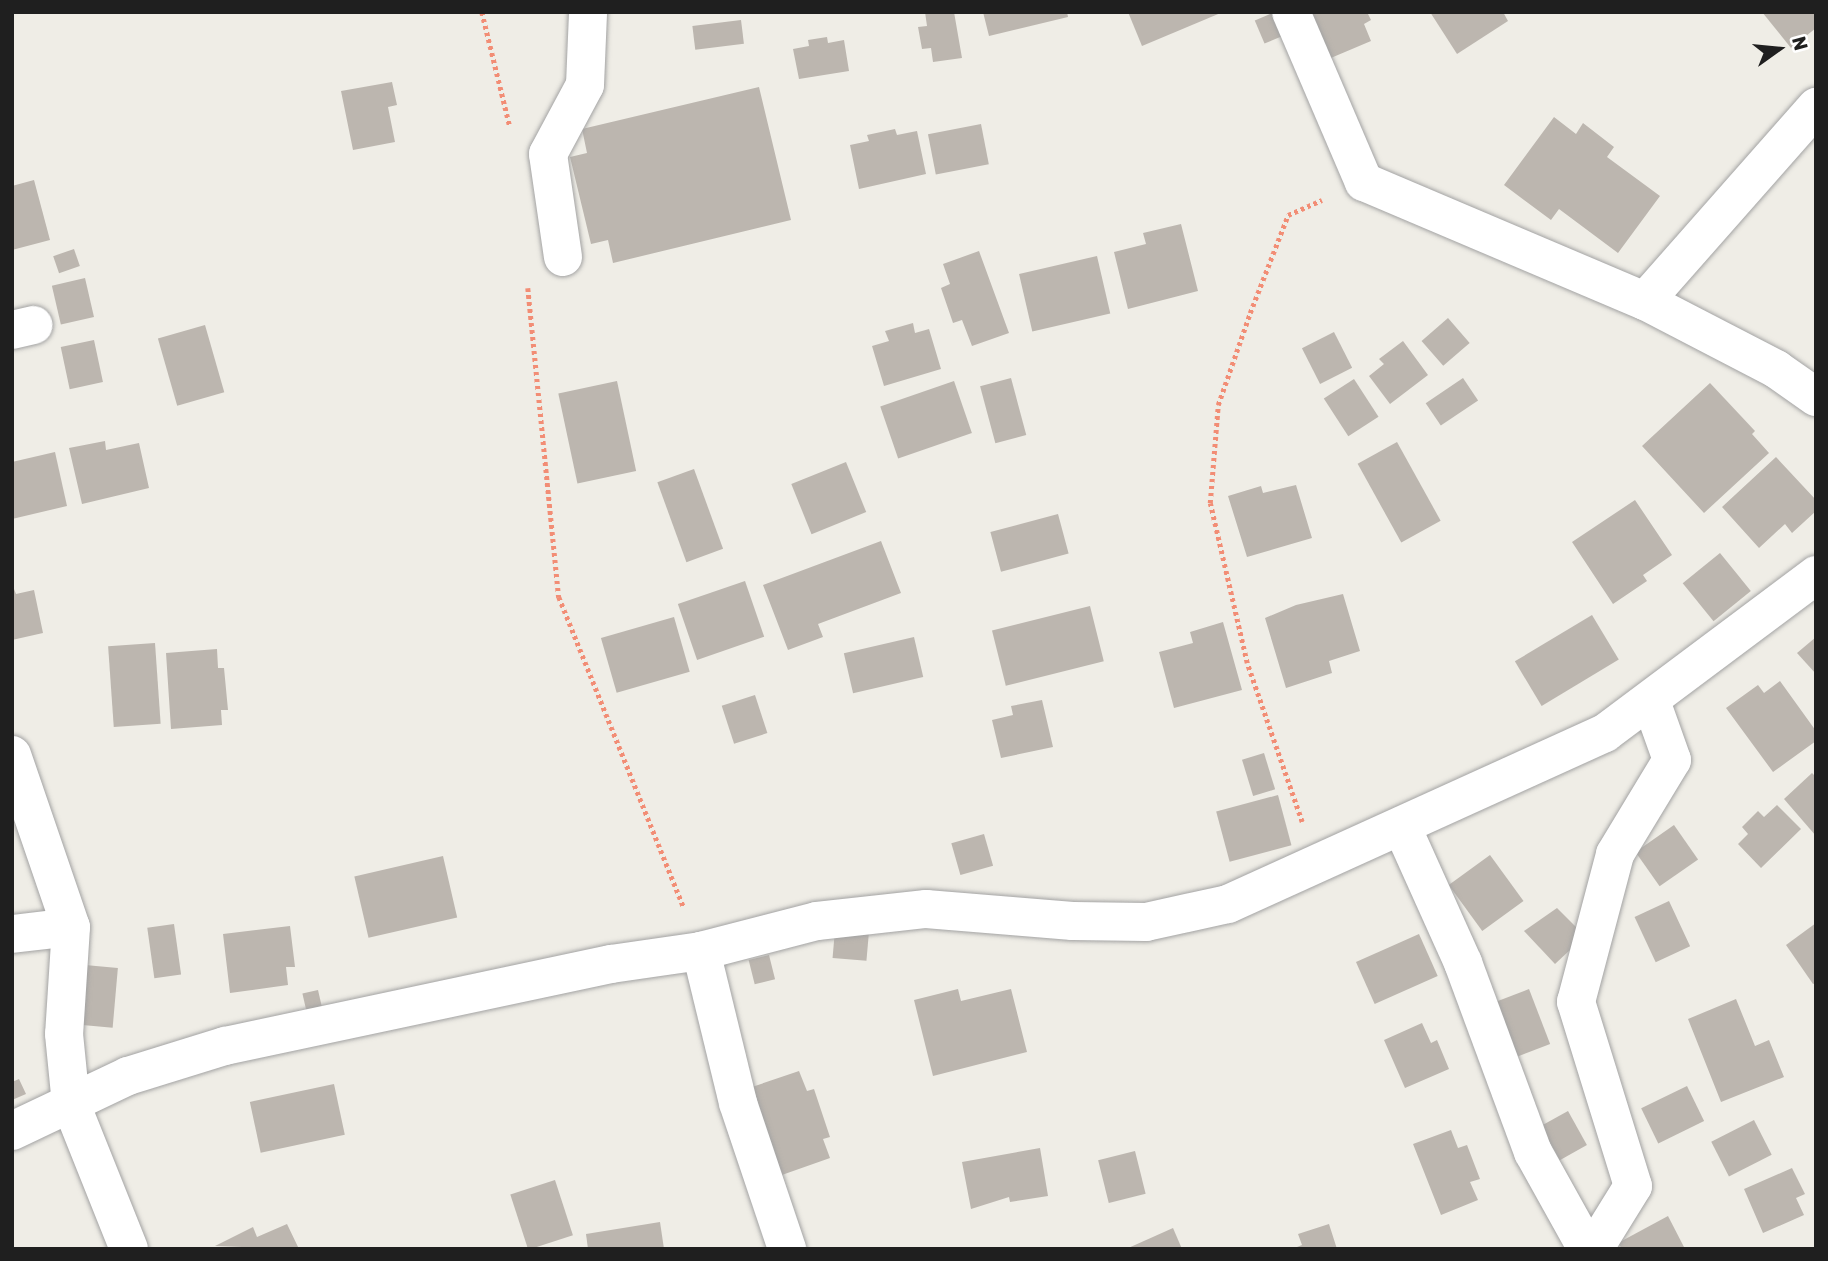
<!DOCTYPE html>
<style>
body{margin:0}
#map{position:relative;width:1828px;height:1261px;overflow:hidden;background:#efede6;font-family:Rubik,sans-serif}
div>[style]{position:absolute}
.building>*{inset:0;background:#bcb6af;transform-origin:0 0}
.path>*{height:4.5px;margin-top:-2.25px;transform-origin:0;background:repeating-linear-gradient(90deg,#f28d75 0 3.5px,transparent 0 7px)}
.roads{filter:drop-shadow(0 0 2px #a3a3a3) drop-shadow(0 0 2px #a3a3a3)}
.minor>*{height:38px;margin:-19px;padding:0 19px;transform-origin:19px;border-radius:19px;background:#fff}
span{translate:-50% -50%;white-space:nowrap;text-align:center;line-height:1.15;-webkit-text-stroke:6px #fff;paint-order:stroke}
.frame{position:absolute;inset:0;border:14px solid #1f1f1f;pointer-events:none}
.north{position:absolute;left:1744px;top:14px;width:70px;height:70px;-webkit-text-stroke:5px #fff;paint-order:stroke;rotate:75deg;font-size:19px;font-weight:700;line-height:28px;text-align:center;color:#1f1f1f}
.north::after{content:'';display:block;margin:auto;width:24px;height:32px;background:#1f1f1f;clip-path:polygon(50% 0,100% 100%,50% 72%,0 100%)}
</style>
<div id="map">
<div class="building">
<div style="clip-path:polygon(925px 12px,954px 12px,962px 58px,933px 62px,931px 48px,922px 49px,918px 27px,927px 26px)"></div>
<div style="clip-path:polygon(983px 12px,1067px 12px,1068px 17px,989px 36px)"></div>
<div style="clip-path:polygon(1128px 12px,1223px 12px,1142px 46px)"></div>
<div style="left:1275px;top:12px;width:25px;height:22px;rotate:67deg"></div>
<div style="clip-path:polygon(1297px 12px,1367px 12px,1371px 20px,1364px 24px,1371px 41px,1319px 63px)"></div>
<div style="clip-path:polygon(1430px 12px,1503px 12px,1508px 21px,1457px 54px)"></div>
<div style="clip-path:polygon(1762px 12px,1816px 12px,1816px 28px,1791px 48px)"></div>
<div style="left:741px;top:20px;width:24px;height:49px;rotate:83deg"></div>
<div style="clip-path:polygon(827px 37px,828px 43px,844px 40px,849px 71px,799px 79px,793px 49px,809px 46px,808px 40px)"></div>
<div style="clip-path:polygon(392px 82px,397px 105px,388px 107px,395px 142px,353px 150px,341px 91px)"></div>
<div style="clip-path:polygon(759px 87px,791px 220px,613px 263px,608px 240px,591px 244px,570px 157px,587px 153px,582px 129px)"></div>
<div style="clip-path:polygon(1554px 117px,1576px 134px,1583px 123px,1614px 147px,1607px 157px,1660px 196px,1618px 253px,1559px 209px,1551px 220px,1504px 185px)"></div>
<div style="left:981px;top:124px;width:41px;height:54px;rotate:79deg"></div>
<div style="clip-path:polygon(895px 129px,897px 135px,917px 131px,926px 174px,859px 189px,850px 145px,869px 141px,867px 135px)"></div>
<div style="clip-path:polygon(34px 180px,50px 240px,12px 250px,12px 186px)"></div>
<div style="clip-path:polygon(1181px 224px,1198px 291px,1128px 309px,1114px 252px,1146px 244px,1143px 233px)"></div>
<div style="left:74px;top:249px;width:18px;height:22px;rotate:71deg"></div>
<div style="clip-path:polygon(979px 251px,1009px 333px,972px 346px,962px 320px,953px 323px,941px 288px,950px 284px,943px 264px)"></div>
<div style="left:1097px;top:256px;width:59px;height:80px;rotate:77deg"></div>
<div style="left:85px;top:278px;width:40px;height:34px;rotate:77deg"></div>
<div style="left:1448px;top:318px;width:33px;height:35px;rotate:49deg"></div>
<div style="clip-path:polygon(913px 323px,915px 333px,929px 329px,941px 369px,884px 386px,872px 346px,889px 341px,885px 331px)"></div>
<div style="left:205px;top:325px;width:70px;height:49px;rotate:74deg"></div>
<div style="left:1334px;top:332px;width:40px;height:36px;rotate:63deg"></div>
<div style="left:94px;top:340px;width:43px;height:34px;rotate:78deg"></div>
<div style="clip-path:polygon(1403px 341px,1428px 375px,1390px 404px,1369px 376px,1384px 364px,1379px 359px)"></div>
<div style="left:1011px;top:378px;width:59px;height:32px;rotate:75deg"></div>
<div style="left:1463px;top:378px;width:27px;height:45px;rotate:56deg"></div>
<div style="left:1354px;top:379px;width:45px;height:36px;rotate:57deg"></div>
<div style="left:617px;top:381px;width:92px;height:60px;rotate:78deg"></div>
<div style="left:954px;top:381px;width:55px;height:78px;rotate:71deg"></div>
<div style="clip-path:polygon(1710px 383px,1755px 431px,1752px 434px,1769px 453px,1704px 513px,1642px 446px)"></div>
<div style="clip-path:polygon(105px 441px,106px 450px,139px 443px,149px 488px,82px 504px,69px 448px)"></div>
<div style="left:1397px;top:442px;width:90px;height:45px;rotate:61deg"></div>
<div style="clip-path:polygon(55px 452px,67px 506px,12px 519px,12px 462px)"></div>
<div style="clip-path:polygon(1776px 457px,1816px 500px,1816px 511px,1792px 533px,1785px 524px,1759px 548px,1722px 507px)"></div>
<div style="left:846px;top:462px;width:54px;height:59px;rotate:68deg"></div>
<div style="left:694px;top:469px;width:85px;height:39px;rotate:70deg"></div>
<div style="clip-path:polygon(1296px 485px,1312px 538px,1247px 557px,1228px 496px,1261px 486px,1263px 493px)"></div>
<div style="clip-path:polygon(1635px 500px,1672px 555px,1643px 575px,1647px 581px,1613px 604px,1572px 542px)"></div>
<div style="left:1058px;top:514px;width:41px;height:70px;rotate:75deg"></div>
<div style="clip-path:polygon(881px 541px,901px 593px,818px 624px,823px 637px,788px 650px,763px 585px)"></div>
<div style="left:1720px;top:553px;width:49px;height:48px;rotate:51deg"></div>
<div style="left:745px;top:581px;width:59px;height:71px;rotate:71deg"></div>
<div style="clip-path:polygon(14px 589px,16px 594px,34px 590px,43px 633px,12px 640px)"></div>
<div style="clip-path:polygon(1343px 594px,1360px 651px,1329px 661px,1332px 673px,1286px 688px,1265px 618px,1296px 605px)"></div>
<div style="left:1090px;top:606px;width:57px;height:101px;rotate:76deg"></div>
<div style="left:1592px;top:615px;width:52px;height:90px;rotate:59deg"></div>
<div style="left:674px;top:617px;width:57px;height:76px;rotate:74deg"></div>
<div style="clip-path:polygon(1223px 622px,1242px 690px,1174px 708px,1159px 652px,1193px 643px,1190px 632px)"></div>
<div style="left:914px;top:637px;width:41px;height:72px;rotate:77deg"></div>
<div style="clip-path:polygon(1816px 637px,1816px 674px,1797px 653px)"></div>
<div style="left:155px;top:643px;width:81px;height:47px;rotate:86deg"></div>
<div style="clip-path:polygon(217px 649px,218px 668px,224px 668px,228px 710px,221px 710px,222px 725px,171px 729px,166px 653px)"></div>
<div style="clip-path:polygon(1780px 681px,1816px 731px,1816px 741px,1773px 772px,1726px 708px,1758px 685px,1764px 693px)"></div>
<div style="left:755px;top:695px;width:40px;height:35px;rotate:72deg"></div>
<div style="clip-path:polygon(1042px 700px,1053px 747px,1001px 758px,992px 720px,1013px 715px,1011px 706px)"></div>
<div style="left:1264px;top:753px;width:38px;height:23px;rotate:73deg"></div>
<div style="clip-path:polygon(1812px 773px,1816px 777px,1816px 836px,1784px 799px)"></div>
<div style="left:1278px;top:795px;width:52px;height:64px;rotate:75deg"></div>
<div style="clip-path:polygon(1777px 805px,1801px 829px,1761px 868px,1738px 844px,1748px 834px,1742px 827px,1758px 811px,1764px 817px)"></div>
<div style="left:1674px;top:825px;width:42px;height:47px;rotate:55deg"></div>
<div style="left:984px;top:834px;width:33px;height:34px;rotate:74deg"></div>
<div style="left:1490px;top:855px;width:57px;height:51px;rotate:54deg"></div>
<div style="left:443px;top:856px;width:63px;height:91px;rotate:77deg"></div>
<div style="left:1669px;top:901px;width:50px;height:38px;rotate:65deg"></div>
<div style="clip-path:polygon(1557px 908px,1585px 936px,1555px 964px,1524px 931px)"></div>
<div style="clip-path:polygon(1816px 923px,1816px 983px,1813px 984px,1786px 945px)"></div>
<div style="left:174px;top:924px;width:51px;height:27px;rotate:82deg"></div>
<div style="clip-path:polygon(290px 926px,295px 967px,286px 967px,288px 985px,230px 993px,223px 934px)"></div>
<div style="left:835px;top:930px;width:34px;height:28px;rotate:5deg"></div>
<div style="left:1419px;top:934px;width:46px;height:69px;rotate:66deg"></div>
<div style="left:769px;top:955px;width:25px;height:21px;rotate:76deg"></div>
<div style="left:85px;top:965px;width:33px;height:60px;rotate:5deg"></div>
<div style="clip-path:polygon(958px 989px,961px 1001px,1011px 989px,1027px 1052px,933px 1076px,914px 1000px)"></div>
<div style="left:1529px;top:989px;width:59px;height:41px;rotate:69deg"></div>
<div style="left:318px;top:990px;width:22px;height:16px;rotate:77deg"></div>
<div style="clip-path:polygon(1736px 999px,1755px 1046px,1769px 1040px,1784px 1077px,1721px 1102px,1688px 1019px)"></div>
<div style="clip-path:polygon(1422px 1023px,1431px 1043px,1437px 1040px,1449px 1069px,1405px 1088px,1384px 1040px)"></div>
<div style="clip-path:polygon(799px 1071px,807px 1091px,814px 1089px,830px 1137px,823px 1139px,830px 1158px,779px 1176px,749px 1088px)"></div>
<div style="clip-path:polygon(19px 1079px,26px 1094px,12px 1100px,12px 1082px)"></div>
<div style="left:334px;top:1084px;width:52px;height:86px;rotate:78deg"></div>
<div style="left:1687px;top:1086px;width:39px;height:51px;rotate:64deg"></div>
<div style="left:1568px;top:1111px;width:39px;height:31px;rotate:61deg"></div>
<div style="left:1754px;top:1120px;width:39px;height:48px;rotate:63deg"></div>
<div style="clip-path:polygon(1451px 1130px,1458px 1148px,1467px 1145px,1480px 1179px,1470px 1182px,1478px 1200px,1441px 1215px,1413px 1144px)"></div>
<div style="clip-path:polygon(1040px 1148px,1048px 1196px,1010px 1202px,1009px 1197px,971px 1209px,962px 1162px)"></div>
<div style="left:1135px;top:1151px;width:44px;height:38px;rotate:76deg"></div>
<div style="clip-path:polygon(1792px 1168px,1805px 1194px,1796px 1198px,1804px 1215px,1763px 1233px,1744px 1189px)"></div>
<div style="left:555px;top:1180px;width:58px;height:47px;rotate:72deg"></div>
<div style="clip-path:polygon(1668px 1216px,1685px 1249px,1622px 1249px,1618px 1243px)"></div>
<div style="clip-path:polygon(660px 1222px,664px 1249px,588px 1249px,586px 1234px)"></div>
<div style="clip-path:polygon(287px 1224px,299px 1249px,215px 1246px,253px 1227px,257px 1237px)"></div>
<div style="clip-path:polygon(1329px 1224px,1337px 1249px,1292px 1249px,1302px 1245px,1298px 1234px)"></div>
<div style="clip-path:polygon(1173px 1228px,1182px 1249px,1126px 1249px)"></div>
</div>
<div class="path">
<div style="left:482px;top:12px;width:118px;rotate:76.3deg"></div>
<div style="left:528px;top:288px;width:311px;rotate:84.3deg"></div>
<div style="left:559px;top:597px;width:335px;rotate:68.1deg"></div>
<div style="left:1302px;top:822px;width:168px;rotate:-109.1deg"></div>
<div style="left:1247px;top:663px;width:164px;rotate:-103deg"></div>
<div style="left:1210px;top:503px;width:98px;rotate:-85.3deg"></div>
<div style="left:1218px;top:405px;width:97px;rotate:-70.8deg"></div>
<div style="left:1250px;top:313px;width:105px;rotate:-68.8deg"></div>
<div style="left:1288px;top:215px;width:37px;rotate:-24deg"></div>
</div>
<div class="roads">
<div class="minor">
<div style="left:1291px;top:12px;width:185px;rotate:66.8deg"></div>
<div style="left:1364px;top:182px;width:305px;rotate:23deg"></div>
<div style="left:1645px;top:301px;width:148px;rotate:27.4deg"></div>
<div style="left:1776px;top:369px;width:49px;rotate:35deg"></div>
<div style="left:563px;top:257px;width:104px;rotate:-98.3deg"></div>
<div style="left:548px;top:154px;width:78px;rotate:-61.8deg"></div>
<div style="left:585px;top:85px;width:73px;rotate:-87.6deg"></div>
<div style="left:1645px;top:301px;width:259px;rotate:-48.6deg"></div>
<div style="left:12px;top:330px;width:22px;rotate:-13deg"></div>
<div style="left:12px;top:755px;width:182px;rotate:71.1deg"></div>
<div style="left:71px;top:927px;width:107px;rotate:93.7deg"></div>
<div style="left:64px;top:1034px;width:70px;rotate:84.3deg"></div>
<div style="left:71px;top:1104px;width:156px;rotate:68.2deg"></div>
<div style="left:1402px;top:827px;width:149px;rotate:65.8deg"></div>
<div style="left:1463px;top:963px;width:202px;rotate:69.7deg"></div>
<div style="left:1533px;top:1152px;width:111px;rotate:60.9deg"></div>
<div style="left:12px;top:934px;width:59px;rotate:-6.8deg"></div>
<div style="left:701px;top:951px;width:156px;rotate:76.3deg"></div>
<div style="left:738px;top:1103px;width:154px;rotate:71.4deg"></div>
<div style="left:12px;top:1131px;width:128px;rotate:-25.4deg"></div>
<div style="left:128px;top:1076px;width:102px;rotate:-17.2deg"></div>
<div style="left:225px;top:1046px;width:395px;rotate:-12deg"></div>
<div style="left:611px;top:964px;width:91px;rotate:-8.2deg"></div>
<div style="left:701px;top:951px;width:120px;rotate:-14.5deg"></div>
<div style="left:817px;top:921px;width:110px;rotate:-6.3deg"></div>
<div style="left:926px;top:909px;width:147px;rotate:4.7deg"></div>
<div style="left:1073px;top:921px;width:73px;rotate:0.8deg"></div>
<div style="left:1146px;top:922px;width:84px;rotate:-12.4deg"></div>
<div style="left:1228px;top:904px;width:414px;rotate:-24.4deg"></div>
<div style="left:1605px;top:733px;width:264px;rotate:-36.8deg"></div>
<div style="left:1594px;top:1249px;width:74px;rotate:-58.2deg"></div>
<div style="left:1633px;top:1186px;width:193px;rotate:-107.2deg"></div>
<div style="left:1576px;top:1002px;width:153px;rotate:-75.2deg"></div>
<div style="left:1615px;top:854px;width:110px;rotate:-58.8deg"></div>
<div style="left:1672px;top:760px;width:63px;rotate:-109.6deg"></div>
</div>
</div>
<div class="frame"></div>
<div class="north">N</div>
</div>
